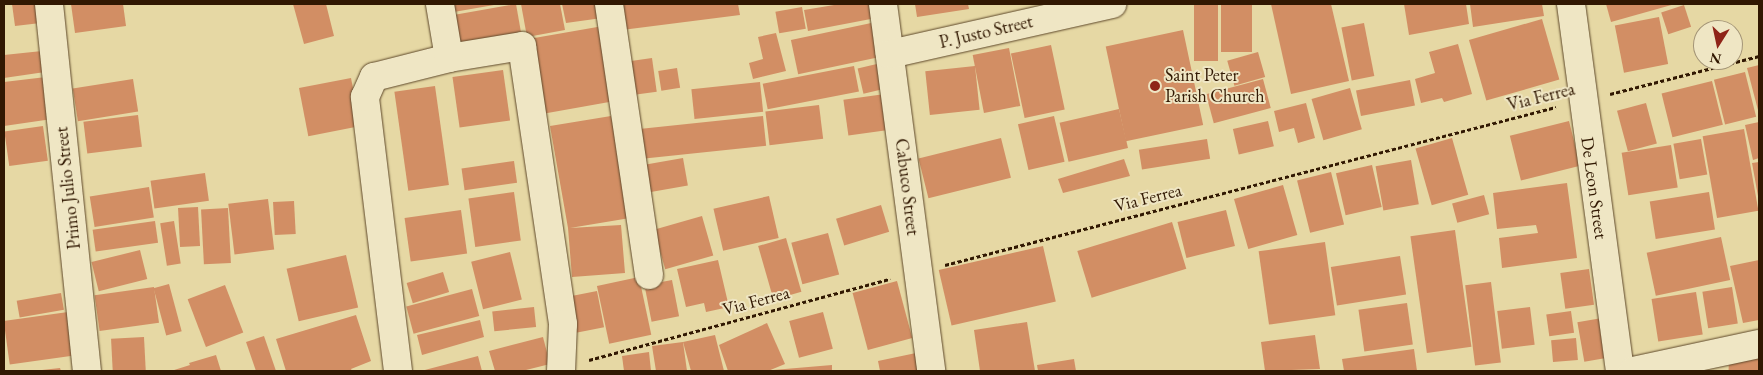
<!DOCTYPE html>
<style>
body{margin:0}
#map{position:relative;width:1763px;height:375px;overflow:hidden;background:#e6d8a4;font-family:"EB Garamond",serif}
div>[style]{position:absolute}
.building>*{inset:0;background:#d28e64;transform-origin:0 0}
.path>*{height:3px;margin-top:-1.5px;transform-origin:0;background:repeating-linear-gradient(90deg,#311802 0 4px,transparent 0 6.5px)}
.roads{filter:drop-shadow(0 0 1px #5e482a) drop-shadow(0 0 1px #5e482a)}
.minor>*{height:28px;margin:-14px;padding:0 14px;transform-origin:14px;border-radius:14px;background:#efe6c4}
.dots>*{width:14px;height:14px;translate:-50% -50%;box-sizing:border-box;border:2px solid #efe6c4;border-radius:50%}
span{translate:-50% -50%;white-space:nowrap;text-align:center;line-height:1.15;-webkit-text-stroke:4px #efe6c4;paint-order:stroke}
.street-label{font-size:18px;color:#311802}
.poi-label{font-size:18px;color:#311802}
.left{translate:0 -50%;text-align:left}
.frame{position:absolute;inset:0;border:5px solid #311802;pointer-events:none}
.north{position:absolute;left:1693px;top:20px;width:50px;height:50px;box-sizing:border-box;background:#efe6c4;border:1px solid #a39476;border-radius:50%;rotate:190deg;font-size:14px;font-weight:700;line-height:20px;text-align:center;color:#311802}
.north::after{content:'';display:block;margin:auto;width:18px;height:22px;background:#8f2418;clip-path:polygon(50% 0,100% 100%,50% 72%,0 100%)}
</style>
<div id="map">
<div class="building">
<div style="clip-path:polygon(12px 4px,47px 4px,49px 22px,15px 26px)"></div>
<div style="clip-path:polygon(71px 4px,123px 4px,126px 26px,75px 33px)"></div>
<div style="clip-path:polygon(293px 4px,326px 4px,334px 36px,304px 44px)"></div>
<div style="clip-path:polygon(447px 4px,494px 4px,494px 5px,448px 13px)"></div>
<div style="left:516px;top:4px;width:36px;height:62px;rotate:80deg"></div>
<div style="clip-path:polygon(521px 4px,560px 4px,565px 30px,527px 37px)"></div>
<div style="clip-path:polygon(562px 4px,600px 4px,602px 18px,566px 23px)"></div>
<div style="clip-path:polygon(619px 4px,738px 4px,740px 15px,622px 30px)"></div>
<div style="clip-path:polygon(840px 4px,874px 4px,876px 18px,808px 31px,804px 10px)"></div>
<div style="clip-path:polygon(915px 4px,968px 4px,969px 9px,917px 17px)"></div>
<div style="left:1194px;top:4px;width:24px;height:57px"></div>
<div style="left:1221px;top:4px;width:31px;height:48px"></div>
<div style="clip-path:polygon(1271px 4px,1331px 4px,1349px 81px,1291px 94px)"></div>
<div style="clip-path:polygon(1404px 4px,1466px 4px,1469px 24px,1409px 35px)"></div>
<div style="clip-path:polygon(1470px 4px,1542px 4px,1544px 16px,1473px 27px)"></div>
<div style="clip-path:polygon(1606px 4px,1675px 4px,1611px 22px)"></div>
<div style="left:1684px;top:5px;width:23px;height:24px;rotate:72deg"></div>
<div style="left:802px;top:7px;width:22px;height:27px;rotate:80deg"></div>
<div style="left:1659px;top:17px;width:48px;height:45px;rotate:79deg"></div>
<div style="left:1542px;top:19px;width:63px;height:76px;rotate:74deg"></div>
<div style="left:876px;top:22px;width:35px;height:87px;rotate:78deg"></div>
<div style="left:1364px;top:23px;width:54px;height:23px;rotate:79deg"></div>
<div style="left:603px;top:26px;width:76px;height:74px;rotate:80deg"></div>
<div style="left:1183px;top:30px;width:97px;height:79px;rotate:78deg"></div>
<div style="clip-path:polygon(776px 33px,786px 71px,753px 79px,749px 63px,763px 59px,758px 37px)"></div>
<div style="clip-path:polygon(1458px 44px,1472px 94px,1444px 102px,1442px 98px,1421px 103px,1415px 79px,1435px 73px,1429px 52px)"></div>
<div style="left:1051px;top:45px;width:66px;height:41px;rotate:78deg"></div>
<div style="left:1009px;top:48px;width:59px;height:37px;rotate:79deg"></div>
<div style="clip-path:polygon(42px 51px,45px 72px,4px 78px,4px 55px)"></div>
<div style="left:1258px;top:52px;width:26px;height:32px;rotate:74deg"></div>
<div style="left:652px;top:58px;width:34px;height:30px;rotate:82deg"></div>
<div style="left:881px;top:63px;width:26px;height:24px;rotate:77deg"></div>
<div style="clip-path:polygon(1759px 65px,1759px 114px,1747px 68px)"></div>
<div style="left:854px;top:66px;width:26px;height:93px;rotate:79deg"></div>
<div style="left:975px;top:66px;width:44px;height:50px;rotate:84deg"></div>
<div style="left:677px;top:68px;width:20px;height:19px;rotate:81deg"></div>
<div style="left:503px;top:70px;width:51px;height:51px;rotate:82deg"></div>
<div style="left:1745px;top:72px;width:46px;height:32px;rotate:76deg"></div>
<div style="clip-path:polygon(46px 77px,52px 119px,4px 126px,4px 82px)"></div>
<div style="left:351px;top:78px;width:49px;height:53px;rotate:79deg"></div>
<div style="left:133px;top:79px;width:33px;height:61px;rotate:81deg"></div>
<div style="left:1263px;top:79px;width:30px;height:59px;rotate:75deg"></div>
<div style="left:1410px;top:80px;width:26px;height:55px;rotate:79deg"></div>
<div style="left:1712px;top:81px;width:45px;height:52px;rotate:76deg"></div>
<div style="left:760px;top:82px;width:30px;height:69px;rotate:84deg"></div>
<div style="left:435px;top:86px;width:100px;height:41px;rotate:82deg"></div>
<div style="left:1350px;top:88px;width:43px;height:40px;rotate:74deg"></div>
<div style="left:885px;top:94px;width:36px;height:42px;rotate:82deg"></div>
<div style="clip-path:polygon(1306px 103px,1315px 138px,1298px 143px,1294px 128px,1279px 132px,1274px 111px)"></div>
<div style="left:1646px;top:103px;width:42px;height:30px;rotate:75deg"></div>
<div style="left:819px;top:105px;width:34px;height:54px;rotate:83deg"></div>
<div style="left:1119px;top:109px;width:40px;height:61px;rotate:77deg"></div>
<div style="left:138px;top:115px;width:32px;height:55px;rotate:83deg"></div>
<div style="clip-path:polygon(611px 116px,630px 218px,570px 228px,621px 225px,625px 273px,572px 277px,568px 228px,550px 126px)"></div>
<div style="left:763px;top:116px;width:30px;height:122px;rotate:84deg"></div>
<div style="left:1054px;top:116px;width:47px;height:37px;rotate:77deg"></div>
<div style="left:1268px;top:121px;width:26px;height:36px;rotate:77deg"></div>
<div style="left:1569px;top:121px;width:46px;height:61px;rotate:76deg"></div>
<div style="clip-path:polygon(1759px 122px,1759px 158px,1753px 160px,1745px 125px)"></div>
<div style="left:43px;top:126px;width:35px;height:39px;rotate:82deg"></div>
<div style="left:1744px;top:129px;width:83px;height:42px;rotate:80deg"></div>
<div style="left:1001px;top:138px;width:41px;height:85px;rotate:76deg"></div>
<div style="left:1452px;top:138px;width:59px;height:38px;rotate:74deg"></div>
<div style="left:1207px;top:139px;width:20px;height:69px;rotate:81deg"></div>
<div style="left:1701px;top:139px;width:36px;height:28px;rotate:80deg"></div>
<div style="left:1671px;top:145px;width:43px;height:50px;rotate:81deg"></div>
<div style="left:683px;top:158px;width:28px;height:39px;rotate:80deg"></div>
<div style="clip-path:polygon(1124px 159px,1130px 176px,1063px 193px,1058px 179px)"></div>
<div style="left:1411px;top:160px;width:45px;height:36px;rotate:80deg"></div>
<div style="left:514px;top:161px;width:22px;height:53px;rotate:82deg"></div>
<div style="clip-path:polygon(1759px 162px,1759px 196px,1758px 196px,1752px 163px)"></div>
<div style="left:1372px;top:165px;width:43px;height:37px;rotate:77deg"></div>
<div style="left:1331px;top:172px;width:54px;height:35px;rotate:76deg"></div>
<div style="left:205px;top:173px;width:28px;height:55px;rotate:82deg"></div>
<div style="clip-path:polygon(1567px 183px,1577px 258px,1502px 268px,1499px 238px,1538px 233px,1536px 225px,1497px 229px,1493px 193px)"></div>
<div style="left:1283px;top:185px;width:52px;height:51px;rotate:74deg"></div>
<div style="left:149px;top:187px;width:31px;height:60px;rotate:81deg"></div>
<div style="left:514px;top:192px;width:49px;height:46px;rotate:82deg"></div>
<div style="left:1709px;top:192px;width:38px;height:60px;rotate:81deg"></div>
<div style="left:1484px;top:195px;width:20px;height:33px;rotate:75deg"></div>
<div style="left:769px;top:196px;width:43px;height:57px;rotate:77deg"></div>
<div style="left:268px;top:199px;width:51px;height:40px;rotate:83deg"></div>
<div style="left:294px;top:201px;width:33px;height:21px;rotate:87deg"></div>
<div style="left:881px;top:205px;width:28px;height:47px;rotate:73deg"></div>
<div style="left:198px;top:207px;width:39px;height:20px;rotate:87deg"></div>
<div style="left:228px;top:208px;width:55px;height:27px;rotate:87deg"></div>
<div style="left:461px;top:210px;width:44px;height:57px;rotate:82deg"></div>
<div style="left:1226px;top:210px;width:37px;height:50px;rotate:76deg"></div>
<div style="left:702px;top:216px;width:41px;height:50px;rotate:74deg"></div>
<div style="left:155px;top:221px;width:22px;height:63px;rotate:82deg"></div>
<div style="left:174px;top:221px;width:43px;height:14px;rotate:81deg"></div>
<div style="left:1172px;top:222px;width:49px;height:99px;rotate:73deg"></div>
<div style="left:1455px;top:230px;width:118px;height:45px;rotate:82deg"></div>
<div style="left:828px;top:233px;width:43px;height:38px;rotate:75deg"></div>
<div style="left:1721px;top:237px;width:44px;height:76px;rotate:78deg"></div>
<div style="left:786px;top:238px;width:56px;height:29px;rotate:74deg"></div>
<div style="left:1325px;top:242px;width:74px;height:67px;rotate:82deg"></div>
<div style="left:1043px;top:246px;width:57px;height:107px;rotate:77deg"></div>
<div style="left:140px;top:250px;width:30px;height:50px;rotate:76deg"></div>
<div style="left:510px;top:252px;width:49px;height:40px;rotate:76deg"></div>
<div style="left:346px;top:255px;width:54px;height:61px;rotate:77deg"></div>
<div style="left:1400px;top:256px;width:39px;height:70px;rotate:81deg"></div>
<div style="clip-path:polygon(718px 260px,729px 307px,706px 312px,704px 303px,686px 307px,677px 269px)"></div>
<div style="clip-path:polygon(1759px 260px,1759px 320px,1743px 323px,1730px 266px)"></div>
<div style="left:1589px;top:269px;width:36px;height:29px;rotate:82deg"></div>
<div style="left:443px;top:272px;width:21px;height:38px;rotate:73deg"></div>
<div style="left:639px;top:277px;width:59px;height:43px;rotate:78deg"></div>
<div style="left:672px;top:280px;width:37px;height:28px;rotate:79deg"></div>
<div style="left:897px;top:281px;width:59px;height:46px;rotate:75deg"></div>
<div style="left:1491px;top:282px;width:81px;height:26px;rotate:83deg"></div>
<div style="left:169px;top:284px;width:49px;height:16px;rotate:75deg"></div>
<div style="left:225px;top:285px;width:51px;height:40px;rotate:69deg"></div>
<div style="left:154px;top:287px;width:36px;height:60px;rotate:82deg"></div>
<div style="left:1732px;top:287px;width:37px;height:30px;rotate:81deg"></div>
<div style="left:472px;top:289px;width:28px;height:68px;rotate:75deg"></div>
<div style="left:597px;top:291px;width:37px;height:31px;rotate:79deg"></div>
<div style="left:1696px;top:292px;width:43px;height:45px;rotate:81deg"></div>
<div style="left:61px;top:293px;width:17px;height:45px;rotate:80deg"></div>
<div style="left:1407px;top:303px;width:42px;height:49px;rotate:82deg"></div>
<div style="left:534px;top:307px;width:20px;height:42px;rotate:84deg"></div>
<div style="left:1530px;top:307px;width:38px;height:33px;rotate:83deg"></div>
<div style="left:1571px;top:311px;width:22px;height:25px;rotate:82deg"></div>
<div style="left:68px;top:312px;width:44px;height:65px;rotate:82deg"></div>
<div style="left:823px;top:312px;width:38px;height:35px;rotate:75deg"></div>
<div style="clip-path:polygon(356px 315px,371px 361px,351px 369px,352px 371px,286px 371px,276px 339px)"></div>
<div style="left:1602px;top:318px;width:40px;height:25px;rotate:80deg"></div>
<div style="clip-path:polygon(480px 320px,484px 337px,422px 355px,417px 335px)"></div>
<div style="clip-path:polygon(1027px 322px,1035px 371px,980px 371px,974px 330px)"></div>
<div style="clip-path:polygon(767px 323px,785px 364px,768px 371px,728px 371px,719px 345px)"></div>
<div style="clip-path:polygon(715px 335px,724px 371px,691px 371px,683px 342px)"></div>
<div style="clip-path:polygon(1315px 335px,1320px 369px,1265px 371px,1261px 342px)"></div>
<div style="clip-path:polygon(264px 336px,276px 371px,256px 371px,246px 342px)"></div>
<div style="left:144px;top:337px;width:33px;height:33px;rotate:87deg"></div>
<div style="clip-path:polygon(543px 337px,550px 364px,522px 371px,495px 371px,489px 351px)"></div>
<div style="left:1576px;top:338px;width:22px;height:25px;rotate:85deg"></div>
<div style="clip-path:polygon(683px 342px,687px 371px,656px 371px,652px 346px)"></div>
<div style="clip-path:polygon(1414px 349px,1417px 371px,1344px 371px,1342px 359px)"></div>
<div style="clip-path:polygon(649px 352px,651px 371px,624px 371px,622px 356px)"></div>
<div style="clip-path:polygon(916px 353px,920px 371px,880px 371px,878px 361px)"></div>
<div style="clip-path:polygon(216px 355px,221px 371px,171px 371px,190px 365px,189px 363px)"></div>
<div style="clip-path:polygon(478px 356px,482px 371px,421px 371px)"></div>
<div style="left:1729px;top:358px;width:30px;height:13px;rotate:2deg"></div>
<div style="clip-path:polygon(1074px 359px,1076px 371px,1038px 371px,1037px 365px)"></div>
<div style="clip-path:polygon(832px 365px,832px 371px,774px 371px,773px 370px)"></div>
<div style="clip-path:polygon(60px 368px,61px 371px,42px 371px,42px 370px)"></div>
</div>
<div class="path">
<div style="left:1610px;top:94px;width:154px;rotate:-14.3deg"></div>
<div style="left:945px;top:265px;width:631px;rotate:-14.5deg"></div>
<div style="left:589px;top:360px;width:312px;rotate:-15.1deg"></div>
</div>
<div class="roads">
<div class="minor">
<div style="left:49px;top:4px;width:369px;rotate:84.1deg"></div>
<div style="left:609px;top:4px;width:274px;rotate:81.6deg"></div>
<div style="left:883px;top:4px;width:370px;rotate:82.5deg"></div>
<div style="left:1571px;top:4px;width:370px;rotate:82.4deg"></div>
<div style="left:890px;top:54px;width:228px;rotate:-12.7deg"></div>
<div style="left:449px;top:58px;width:74px;rotate:-9.3deg"></div>
<div style="left:522px;top:46px;width:281px;rotate:81.6deg"></div>
<div style="left:563px;top:324px;width:47px;rotate:92.4deg"></div>
<div style="left:398px;top:371px;width:276px;rotate:-96.9deg"></div>
<div style="left:365px;top:97px;width:22px;rotate:-66deg"></div>
<div style="left:374px;top:77px;width:77px;rotate:-14.2deg"></div>
<div style="left:449px;top:58px;width:55px;rotate:-99.5deg"></div>
<div style="left:1633px;top:371px;width:129px;rotate:-12.1deg"></div>
</div>
</div>
<div class="dots">
<div style="left:1155px;top:86px;background:#8f2418"></div>
</div>
<div class="street-label">
<span style="left:986px;top:32px;rotate:-13deg">P. Justo Street</span>
<span style="left:1541px;top:97px;rotate:-14deg">Via Ferrea</span>
<span style="left:907px;top:187px;rotate:83deg">Cabuco Street</span>
<span style="left:68px;top:188px;rotate:-96deg">Primo Julio Street</span>
<span style="left:1594px;top:188px;rotate:82deg">De Leon Street</span>
<span style="left:1148px;top:198px;rotate:-14deg">Via Ferrea</span>
<span style="left:756px;top:301px;rotate:-15deg">Via Ferrea</span>
</div>
<div class="poi-label">
<span class="left" style="left:1165px;top:86px">Saint Peter<br>Parish Church</span>
</div>
<div class="frame"></div>
<div class="north">N</div>
</div>
